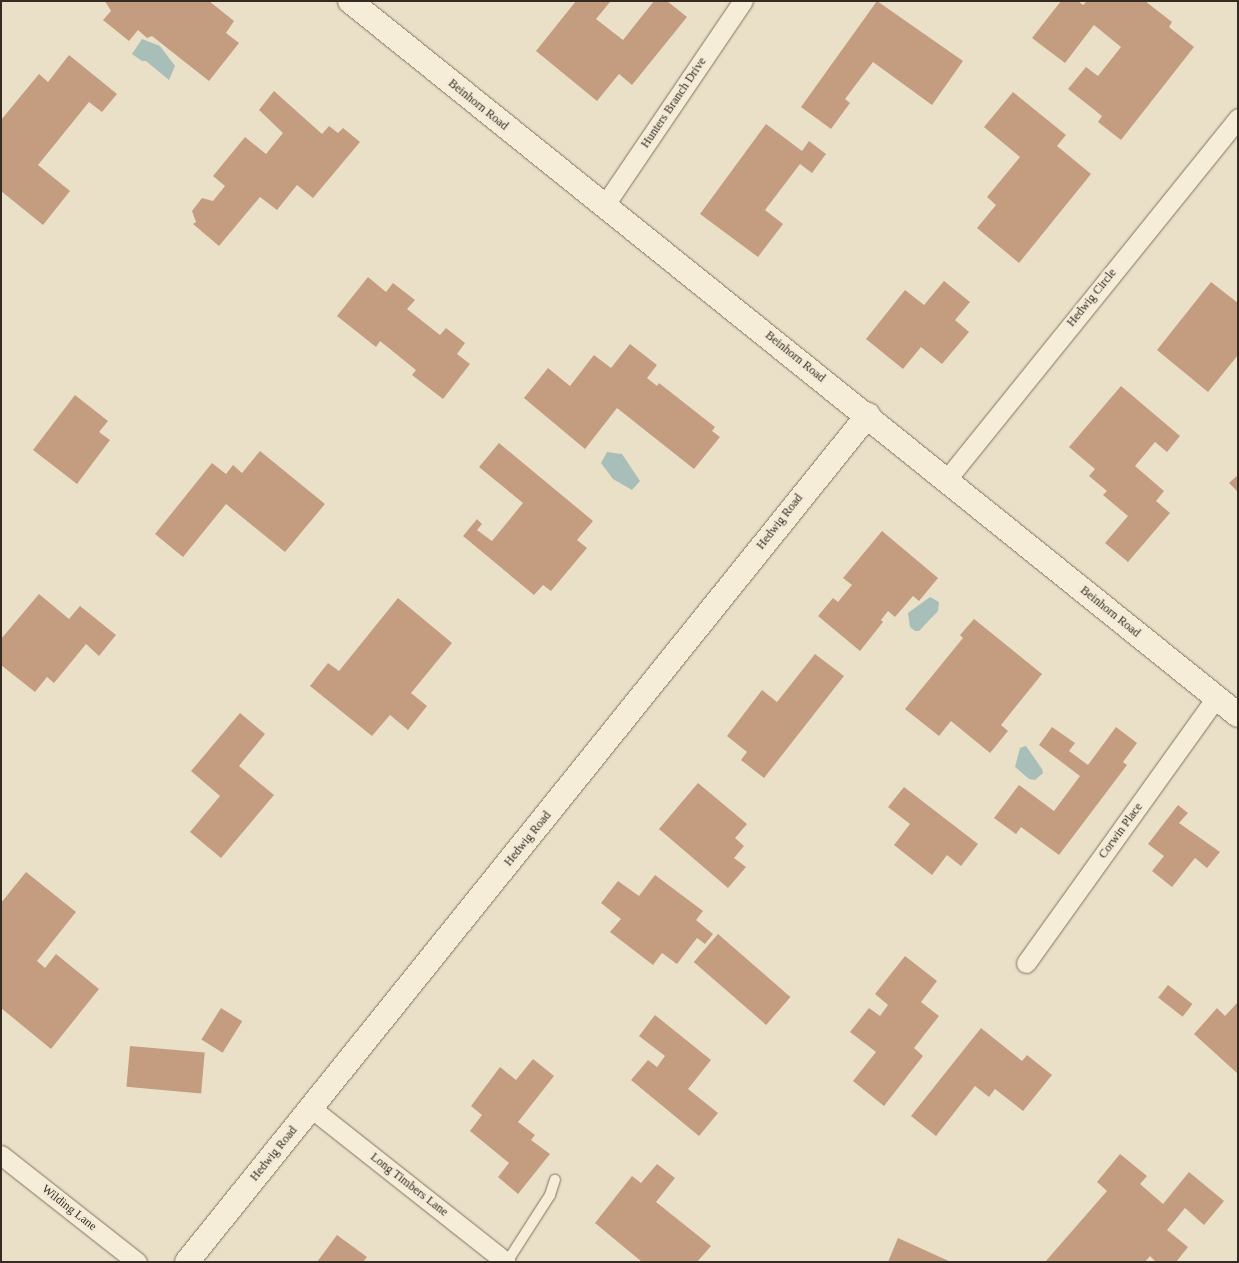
<!DOCTYPE html>
<style>
body{margin:0}
#map{position:relative;width:1239px;height:1263px;overflow:hidden;background:#eae0c7;font-family:Georgia,serif}
div>[style]{position:absolute}
.water>*{inset:0;background:#a8beb8}
.building>*{inset:0;background:#c49d80;transform-origin:0 0}
.roads{filter:drop-shadow(0 0 1px #84725e) drop-shadow(0 0 1px #84725e)}
.service>*{height:10px;margin:-5px;padding:0 5px;transform-origin:5px;border-radius:5px;background:#f6edd9}
.minor>*{height:19px;margin:-9.5px;padding:0 9.5px;transform-origin:9.5px;border-radius:9.5px;background:#f6edd9}
.tertiary>*{height:24px;margin:-12px;padding:0 12px;transform-origin:12px;border-radius:12px;background:#f6edd9}
span{translate:-50% -50%;white-space:nowrap;text-align:center;line-height:1.15;-webkit-text-stroke:4.5px #f2ead6;paint-order:stroke}
.street-label{font-size:12px;color:#362b20}
.frame{position:absolute;inset:0;border:2px solid #362b20;pointer-events:none}
</style>
<div id="map">
<div class="water">
<div style="clip-path:polygon(142px 39px,160px 46px,175px 66px,169px 80px,146px 61px,142px 61px,132px 54px)"></div>
<div style="clip-path:polygon(607px 452px,622px 454px,640px 481px,632px 490px,613px 479px,601px 463px)"></div>
<div style="clip-path:polygon(930px 597px,939px 602px,938px 611px,919px 631px,915px 631px,910px 627px,908px 613px)"></div>
<div style="clip-path:polygon(1026px 746px,1042px 769px,1043px 773px,1035px 780px,1029px 779px,1015px 767px,1020px 748px)"></div>
</div>
<div class="building">
<div style="clip-path:polygon(105px 1px,209px 1px,234px 21px,226px 33px,239px 43px,209px 81px,152px 36px,147px 38px,138px 30px,129px 41px,103px 20px,111px 11px)"></div>
<div style="clip-path:polygon(576px 1px,610px 2px,596px 19px,623px 40px,654px 1px,667px 1px,687px 17px,632px 85px,619px 74px,597px 101px,536px 51px)"></div>
<div style="clip-path:polygon(877px 1px,963px 61px,932px 105px,873px 62px,845px 99px,850px 103px,831px 129px,801px 107px)"></div>
<div style="clip-path:polygon(1061px 1px,1078px 1px,1083px 5px,1087px 1px,1145px 1px,1172px 22px,1169px 27px,1194px 47px,1121px 140px,1098px 122px,1102px 116px,1068px 89px,1086px 67px,1098px 76px,1121px 47px,1094px 25px,1065px 63px,1032px 38px)"></div>
<div style="clip-path:polygon(69px 55px,117px 94px,102px 112px,89px 102px,38px 165px,70px 191px,43px 225px,1px 191px,1px 120px,39px 74px,48px 82px)"></div>
<div style="clip-path:polygon(274px 91px,322px 134px,329px 126px,338px 133px,343px 128px,360px 142px,313px 198px,297px 185px,277px 210px,260px 197px,219px 246px,193px 224px,196px 222px,192px 211px,202px 198px,213px 201px,225px 186px,213px 176px,245px 137px,266px 154px,283px 133px,259px 110px)"></div>
<div style="clip-path:polygon(1013px 92px,1066px 135px,1057px 146px,1091px 174px,1019px 263px,977px 228px,996px 205px,987px 197px,1020px 157px,984px 127px)"></div>
<div style="clip-path:polygon(766px 124px,802px 151px,809px 141px,826px 154px,812px 173px,800px 164px,765px 210px,783px 224px,758px 257px,700px 214px)"></div>
<div style="clip-path:polygon(368px 277px,386px 292px,393px 283px,415px 300px,407px 309px,440px 335px,446px 328px,465px 343px,457px 354px,470px 364px,443px 399px,412px 375px,416px 370px,380px 341px,376px 347px,337px 316px)"></div>
<div style="clip-path:polygon(944px 281px,970px 302px,955px 320px,969px 332px,942px 364px,921px 347px,903px 369px,866px 339px,905px 290px,924px 305px)"></div>
<div style="clip-path:polygon(1211px 282px,1238px 303px,1238px 355px,1208px 392px,1157px 350px)"></div>
<div style="clip-path:polygon(630px 344px,657px 365px,647px 378px,657px 386px,659px 383px,715px 427px,712px 431px,720px 437px,694px 469px,617px 408px,585px 449px,524px 398px,548px 368px,570px 386px,594px 355px,611px 368px)"></div>
<div style="clip-path:polygon(1121px 386px,1180px 436px,1167px 452px,1155px 442px,1135px 466px,1164px 491px,1156px 501px,1170px 513px,1128px 562px,1105px 543px,1128px 516px,1103px 495px,1107px 491px,1089px 476px,1095px 469px,1069px 447px)"></div>
<div style="clip-path:polygon(75px 395px,108px 421px,99px 432px,110px 440px,77px 484px,33px 450px)"></div>
<div style="clip-path:polygon(499px 443px,593px 521px,577px 540px,587px 548px,551px 591px,543px 585px,534px 595px,463px 536px,477px 519px,482px 524px,477px 530px,492px 541px,523px 503px,479px 467px)"></div>
<div style="clip-path:polygon(260px 451px,325px 504px,285px 552px,226px 504px,183px 557px,155px 534px,212px 463px,226px 474px,233px 465px,242px 473px)"></div>
<div style="clip-path:polygon(1238px 475px,1238px 492px,1229px 483px)"></div>
<div style="clip-path:polygon(882px 531px,938px 578px,919px 601px,913px 596px,895px 617px,888px 611px,881px 620px,883px 622px,860px 651px,818px 616px,833px 598px,838px 602px,852px 585px,843px 578px)"></div>
<div style="clip-path:polygon(39px 594px,69px 619px,80px 606px,116px 635px,99px 656px,86px 644px,54px 683px,47px 677px,35px 692px,1px 665px,1px 639px)"></div>
<div style="clip-path:polygon(398px 598px,452px 643px,411px 693px,427px 706px,408px 730px,390px 715px,372px 736px,310px 686px,328px 663px,339px 671px)"></div>
<div style="clip-path:polygon(974px 619px,1042px 674px,1001px 725px,1008px 731px,990px 753px,951px 721px,939px 736px,905px 709px,963px 638px,960px 635px)"></div>
<div style="clip-path:polygon(815px 654px,844px 676px,764px 778px,741px 760px,747px 752px,727px 736px,762px 690px,777px 702px)"></div>
<div style="clip-path:polygon(240px 713px,265px 734px,239px 766px,274px 795px,221px 858px,190px 832px,220px 796px,191px 771px)"></div>
<div style="clip-path:polygon(1052px 727px,1075px 743px,1069px 751px,1088px 765px,1116px 727px,1137px 743px,1123px 762px,1127px 765px,1059px 855px,1021px 827px,1016px 834px,994px 818px,1019px 785px,1054px 811px,1080px 776px,1039px 745px)"></div>
<div style="clip-path:polygon(698px 783px,747px 824px,735px 838px,744px 846px,734px 858px,746px 867px,728px 888px,659px 829px)"></div>
<div style="clip-path:polygon(904px 787px,978px 844px,961px 866px,947px 855px,932px 875px,894px 845px,910px 824px,888px 807px)"></div>
<div style="clip-path:polygon(1178px 805px,1188px 813px,1179px 823px,1220px 852px,1207px 868px,1195px 858px,1172px 887px,1152px 871px,1164px 856px,1148px 844px)"></div>
<div style="clip-path:polygon(26px 872px,76px 912px,37px 961px,45px 968px,56px 954px,99px 989px,51px 1049px,1px 1008px,1px 903px)"></div>
<div style="clip-path:polygon(655px 875px,703px 911px,696px 920px,713px 934px,705px 944px,697px 938px,677px 964px,662px 953px,653px 965px,610px 932px,621px 919px,601px 903px,618px 881px,639px 896px)"></div>
<div style="left:718px;top:934px;width:96px;height:37px;rotate:41deg"></div>
<div style="clip-path:polygon(905px 956px,937px 981px,921px 1002px,939px 1016px,914px 1048px,923px 1056px,884px 1106px,853px 1081px,876px 1052px,850px 1032px,869px 1008px,880px 1016px,888px 1005px,875px 994px)"></div>
<div style="left:1168px;top:985px;width:31px;height:16px;rotate:38deg"></div>
<div style="clip-path:polygon(1238px 1002px,1238px 1074px,1194px 1034px,1217px 1008px,1225px 1016px)"></div>
<div style="left:221px;top:1008px;width:25px;height:37px;rotate:32deg"></div>
<div style="clip-path:polygon(655px 1015px,711px 1060px,688px 1089px,718px 1113px,699px 1136px,631px 1080px,648px 1060px,657px 1067px,665px 1056px,639px 1036px)"></div>
<div style="clip-path:polygon(981px 1028px,1022px 1061px,1027px 1055px,1052px 1075px,1023px 1111px,995px 1089px,989px 1097px,975px 1086px,936px 1136px,911px 1116px)"></div>
<div style="left:130px;top:1046px;width:75px;height:41px;rotate:5deg"></div>
<div style="clip-path:polygon(533px 1059px,554px 1076px,518px 1122px,535px 1135px,531px 1140px,550px 1154px,518px 1194px,498px 1177px,509px 1163px,470px 1131px,482px 1115px,471px 1106px,500px 1067px,516px 1080px)"></div>
<div style="clip-path:polygon(1120px 1154px,1147px 1176px,1140px 1184px,1163px 1204px,1189px 1172px,1224px 1201px,1204px 1225px,1185px 1208px,1167px 1230px,1188px 1247px,1176px 1262px,1156px 1262px,1150px 1256px,1145px 1262px,1045px 1262px,1107px 1191px,1097px 1182px)"></div>
<div style="clip-path:polygon(657px 1164px,675px 1178px,656px 1202px,711px 1246px,697px 1262px,642px 1262px,595px 1223px,632px 1176px,641px 1183px)"></div>
<div style="clip-path:polygon(337px 1235px,367px 1257px,363px 1262px,317px 1262px)"></div>
<div style="clip-path:polygon(898px 1238px,951px 1262px,888px 1262px)"></div>
</div>
<div class="roads">
<div class="service">
<div style="left:507px;top:1262px;width:80px;rotate:-57.3deg"></div>
<div style="left:550px;top:1195px;width:16px;rotate:-72deg"></div>
</div>
<div class="minor">
<div style="left:604px;top:206px;width:248px;rotate:-55.9deg"></div>
<div style="left:947px;top:479px;width:464px;rotate:-51.1deg"></div>
<div style="left:1026px;top:963px;width:326px;rotate:-54.4deg"></div>
<div style="left:311px;top:1108px;width:248px;rotate:38.3deg"></div>
<div style="left:1px;top:1155px;width:173px;rotate:38.2deg"></div>
</div>
<div class="tertiary">
<div style="left:350px;top:1px;width:1139px;rotate:38.8deg"></div>
<div style="left:187px;top:1262px;width:1087px;rotate:-51.2deg"></div>
</div>
</div>
<div class="street-label">
<span style="left:674px;top:103px;rotate:-56deg">Hunters Branch Drive</span>
<span style="left:478px;top:105px;rotate:39deg">Beinhorn Road</span>
<span style="left:1092px;top:298px;rotate:-51deg">Hedwig Circle</span>
<span style="left:795px;top:357px;rotate:39deg">Beinhorn Road</span>
<span style="left:780px;top:522px;rotate:-52deg">Hedwig Road</span>
<span style="left:1110px;top:612px;rotate:39deg">Beinhorn Road</span>
<span style="left:1121px;top:831px;rotate:-54deg">Corwin Place</span>
<span style="left:528px;top:839px;rotate:-51deg">Hedwig Road</span>
<span style="left:274px;top:1154px;rotate:-51deg">Hedwig Road</span>
<span style="left:409px;top:1185px;rotate:38deg">Long Timbers Lane</span>
<span style="left:69px;top:1208px;rotate:38deg">Wilding Lane</span>
</div>
<div class="frame"></div>
</div>
